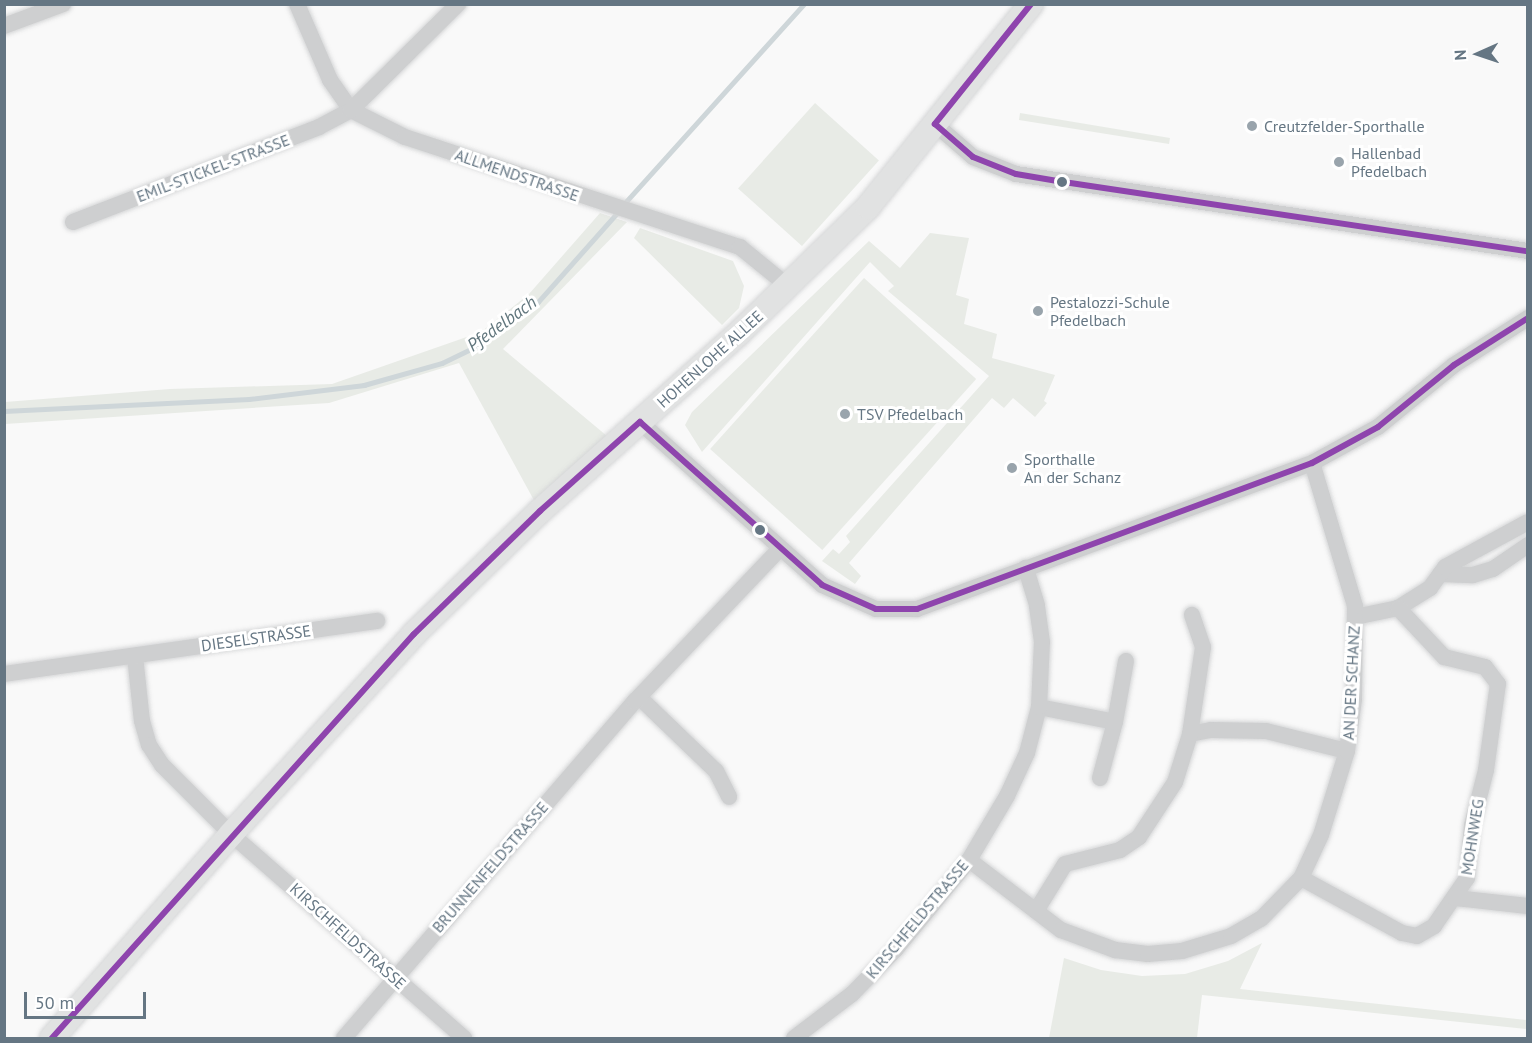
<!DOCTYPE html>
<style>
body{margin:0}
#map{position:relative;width:1532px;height:1043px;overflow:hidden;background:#f9f9f9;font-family:"PT Sans",sans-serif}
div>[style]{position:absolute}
.green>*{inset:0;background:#e8ebe6;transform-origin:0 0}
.stream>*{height:4.5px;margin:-2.25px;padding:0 2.25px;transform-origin:2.25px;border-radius:2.25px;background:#ced6d9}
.roads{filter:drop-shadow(0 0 2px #d5d6d7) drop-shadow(0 0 2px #d5d6d7)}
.street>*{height:16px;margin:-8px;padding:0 8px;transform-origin:8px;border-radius:8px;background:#cecfd0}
.secondary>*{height:24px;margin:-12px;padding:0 12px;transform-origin:12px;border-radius:12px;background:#e1e2e2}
.bus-1>*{height:6px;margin:-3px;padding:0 3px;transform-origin:3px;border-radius:3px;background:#8e44ad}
.dots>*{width:16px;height:16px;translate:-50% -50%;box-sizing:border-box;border:3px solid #fff;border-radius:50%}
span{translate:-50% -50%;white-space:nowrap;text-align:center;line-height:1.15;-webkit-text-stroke:6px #fff;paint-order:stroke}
.poi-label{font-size:16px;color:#657683}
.left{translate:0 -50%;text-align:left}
.street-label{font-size:16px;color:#657683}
.water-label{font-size:18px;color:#60757c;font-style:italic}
.frame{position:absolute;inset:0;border:6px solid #657683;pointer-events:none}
.north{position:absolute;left:1448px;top:24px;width:60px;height:60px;-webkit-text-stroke:4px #fff;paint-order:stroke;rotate:267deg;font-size:16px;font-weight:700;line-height:24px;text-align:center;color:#657683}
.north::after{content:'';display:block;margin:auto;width:21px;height:27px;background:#657683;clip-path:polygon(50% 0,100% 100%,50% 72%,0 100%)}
.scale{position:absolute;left:24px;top:992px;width:122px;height:27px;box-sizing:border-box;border:3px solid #657683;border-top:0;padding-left:8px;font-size:18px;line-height:21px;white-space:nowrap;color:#657683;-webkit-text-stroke:4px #fff;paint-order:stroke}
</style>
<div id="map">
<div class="green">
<div style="left:815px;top:103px;width:86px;height:115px;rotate:42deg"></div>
<div style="clip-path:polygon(1020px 113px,1170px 138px,1169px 144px,1019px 120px)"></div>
<div style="clip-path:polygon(600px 213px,627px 222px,503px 349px,607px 436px,536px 504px,459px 363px,329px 403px,5px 424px,5px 402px,170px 389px,332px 384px,481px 332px,529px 294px)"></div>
<div style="clip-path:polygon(640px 228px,733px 261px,744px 286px,739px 308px,722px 325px,634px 238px)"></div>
<div style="clip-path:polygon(930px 233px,969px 238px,956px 295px,969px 299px,964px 324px,997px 334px,992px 358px,1055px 375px,1044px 401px,1047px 403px,1035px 417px,1013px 398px,1004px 408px,992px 398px,849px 563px,861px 576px,855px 584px,822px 561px,833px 549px,839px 554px,850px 542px,846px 536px,989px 376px,888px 291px,894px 286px,870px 262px,702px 452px,685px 425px,692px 412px,869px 241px,900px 268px)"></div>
<div style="left:864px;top:278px;width:151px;height:230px;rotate:42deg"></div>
<div style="clip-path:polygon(1262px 943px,1240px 989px,1527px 1020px,1527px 1029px,1202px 995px,1197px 1038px,1049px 1038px,1064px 958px,1101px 970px,1142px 976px,1185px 974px,1228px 961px)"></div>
</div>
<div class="stream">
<div style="left:623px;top:205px;width:270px;rotate:-48deg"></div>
<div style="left:4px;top:411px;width:245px;rotate:-2.8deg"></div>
<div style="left:249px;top:399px;width:116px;rotate:-6.9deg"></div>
<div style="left:364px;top:385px;width:81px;rotate:-15.8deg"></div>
<div style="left:442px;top:363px;width:39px;rotate:-26deg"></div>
<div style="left:477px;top:346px;width:75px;rotate:-35.8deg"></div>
<div style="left:538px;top:302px;width:120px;rotate:-48.4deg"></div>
</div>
<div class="roads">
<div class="street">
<div style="left:297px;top:4px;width:83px;rotate:66.5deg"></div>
<div style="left:330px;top:80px;width:37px;rotate:55deg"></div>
<div style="left:351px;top:110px;width:60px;rotate:26.6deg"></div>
<div style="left:405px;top:137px;width:353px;rotate:18.2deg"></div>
<div style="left:740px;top:247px;width:63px;rotate:39.2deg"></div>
<div style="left:4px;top:26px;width:63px;rotate:-20.4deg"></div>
<div style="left:935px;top:124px;width:50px;rotate:41deg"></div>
<div style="left:973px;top:157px;width:46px;rotate:21.6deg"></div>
<div style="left:1016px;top:174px;width:518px;rotate:8.55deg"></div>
<div style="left:73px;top:222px;width:264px;rotate:-21.1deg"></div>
<div style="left:319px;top:127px;width:36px;rotate:-28deg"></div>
<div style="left:351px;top:110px;width:151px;rotate:-44.7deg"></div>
<div style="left:640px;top:422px;width:244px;rotate:41.8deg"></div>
<div style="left:822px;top:585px;width:59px;rotate:24deg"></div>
<div style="left:876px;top:609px;width:41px"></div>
<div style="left:917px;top:609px;width:421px;rotate:-20.3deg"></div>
<div style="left:1312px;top:463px;width:75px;rotate:-28.6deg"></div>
<div style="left:1378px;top:427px;width:98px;rotate:-39.2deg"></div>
<div style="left:1454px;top:365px;width:88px;rotate:-32.4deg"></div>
<div style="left:1440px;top:574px;width:33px;rotate:2deg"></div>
<div style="left:1473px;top:575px;width:21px;rotate:-17deg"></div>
<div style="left:1493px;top:569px;width:42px;rotate:-34.4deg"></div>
<div style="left:1355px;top:617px;width:44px;rotate:-11.8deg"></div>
<div style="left:1398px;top:608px;width:38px;rotate:-32deg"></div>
<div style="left:1430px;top:588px;width:26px;rotate:-54deg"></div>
<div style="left:1445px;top:567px;width:94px;rotate:-28.5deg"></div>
<div style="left:135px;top:656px;width:65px;rotate:83.9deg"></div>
<div style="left:142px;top:721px;width:25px;rotate:74deg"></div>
<div style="left:149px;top:745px;width:24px;rotate:57deg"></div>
<div style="left:162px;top:765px;width:98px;rotate:45deg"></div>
<div style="left:231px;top:834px;width:310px;rotate:41.2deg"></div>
<div style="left:4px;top:674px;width:377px;rotate:-8.1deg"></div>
<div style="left:639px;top:697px;width:107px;rotate:43.9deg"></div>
<div style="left:716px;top:771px;width:29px;rotate:63deg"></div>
<div style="left:1039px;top:707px;width:77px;rotate:11.2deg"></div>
<div style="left:1115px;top:722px;width:58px;rotate:105deg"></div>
<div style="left:1115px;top:722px;width:62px;rotate:-79.8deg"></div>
<div style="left:1190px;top:734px;width:21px;rotate:-11deg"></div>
<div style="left:1211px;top:730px;width:55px;rotate:1deg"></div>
<div style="left:1266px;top:731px;width:83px;rotate:13.9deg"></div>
<div style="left:969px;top:860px;width:116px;rotate:37.3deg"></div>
<div style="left:1061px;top:930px;width:58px;rotate:20.3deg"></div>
<div style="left:1115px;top:950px;width:33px;rotate:7deg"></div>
<div style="left:1148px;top:954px;width:34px;rotate:-5deg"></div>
<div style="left:1182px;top:951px;width:51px;rotate:-17deg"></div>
<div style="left:1231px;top:936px;width:34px;rotate:-30deg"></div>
<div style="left:1261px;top:919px;width:57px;rotate:-45.7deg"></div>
<div style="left:1301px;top:878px;width:47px;rotate:-65.1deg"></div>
<div style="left:1321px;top:835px;width:88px;rotate:-72.8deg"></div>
<div style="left:1347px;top:751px;width:52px;rotate:-82.3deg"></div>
<div style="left:1354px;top:699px;width:93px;rotate:-89.4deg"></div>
<div style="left:1355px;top:606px;width:149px;rotate:-106.7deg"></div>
<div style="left:1301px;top:878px;width:115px;rotate:28.6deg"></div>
<div style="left:1402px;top:933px;width:15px;rotate:11deg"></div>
<div style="left:1417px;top:936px;width:20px;rotate:-30deg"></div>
<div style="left:1434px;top:926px;width:58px;rotate:-55.5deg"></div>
<div style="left:1467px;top:878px;width:53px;rotate:-84.6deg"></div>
<div style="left:1472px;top:825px;width:57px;rotate:-75.7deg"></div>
<div style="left:1486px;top:770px;width:87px;rotate:-82.1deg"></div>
<div style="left:1498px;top:684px;width:21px;rotate:-127deg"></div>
<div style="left:1485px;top:667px;width:42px;rotate:-166.3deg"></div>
<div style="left:1444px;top:657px;width:67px;rotate:-133.2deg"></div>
<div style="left:1455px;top:898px;width:73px;rotate:6.3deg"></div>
<div style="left:1036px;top:911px;width:55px;rotate:-58.3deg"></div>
<div style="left:1065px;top:864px;width:57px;rotate:-14.3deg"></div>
<div style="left:1120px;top:850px;width:23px;rotate:-34deg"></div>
<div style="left:1139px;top:837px;width:66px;rotate:-56.8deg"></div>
<div style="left:1175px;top:782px;width:50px;rotate:-72.6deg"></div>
<div style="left:1190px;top:734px;width:88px;rotate:-81.5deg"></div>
<div style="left:1203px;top:647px;width:34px;rotate:-109deg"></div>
<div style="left:344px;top:1038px;width:445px;rotate:-49.2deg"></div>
<div style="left:635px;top:701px;width:209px;rotate:-46.4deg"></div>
<div style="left:794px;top:1038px;width:73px;rotate:-37.2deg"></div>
<div style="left:852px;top:994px;width:63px;rotate:-45.6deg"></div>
<div style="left:896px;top:949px;width:115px;rotate:-50.6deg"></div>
<div style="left:969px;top:860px;width:74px;rotate:-59.3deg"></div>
<div style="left:1007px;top:796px;width:47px;rotate:-65.1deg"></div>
<div style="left:1027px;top:753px;width:48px;rotate:-75.4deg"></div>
<div style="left:1039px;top:707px;width:65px;rotate:-87.4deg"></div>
<div style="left:1042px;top:642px;width:37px;rotate:-98deg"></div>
<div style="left:1037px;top:605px;width:39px;rotate:-107deg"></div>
</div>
<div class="secondary">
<div style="left:52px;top:1038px;width:271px;rotate:-48.7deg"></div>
<div style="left:231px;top:834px;width:271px;rotate:-47.5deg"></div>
<div style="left:414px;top:634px;width:176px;rotate:-44.3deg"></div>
<div style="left:540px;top:511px;width:266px;rotate:-41.8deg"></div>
<div style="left:738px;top:334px;width:182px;rotate:-44.3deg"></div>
<div style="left:868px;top:207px;width:260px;rotate:-51.2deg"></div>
</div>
</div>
<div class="bus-1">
<div style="left:1031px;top:4px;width:154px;rotate:128.7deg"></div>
<div style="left:935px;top:124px;width:50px;rotate:41deg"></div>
<div style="left:973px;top:157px;width:46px;rotate:21.6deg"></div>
<div style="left:1016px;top:174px;width:42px;rotate:9.7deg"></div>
<div style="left:1057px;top:181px;width:476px;rotate:8.5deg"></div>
<div style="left:640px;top:422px;width:244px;rotate:41.8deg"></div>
<div style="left:822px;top:585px;width:59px;rotate:24deg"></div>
<div style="left:876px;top:609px;width:41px"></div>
<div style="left:917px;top:609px;width:421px;rotate:-20.3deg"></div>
<div style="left:1312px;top:463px;width:75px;rotate:-28.6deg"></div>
<div style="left:1378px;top:427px;width:98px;rotate:-39.2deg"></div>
<div style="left:1454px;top:365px;width:88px;rotate:-32.4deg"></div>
<div style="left:52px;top:1038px;width:542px;rotate:-48.14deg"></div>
<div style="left:414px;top:634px;width:176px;rotate:-44.3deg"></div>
<div style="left:540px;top:511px;width:134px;rotate:-41.7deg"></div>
</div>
<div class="dots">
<div style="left:1252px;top:126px;background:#99a4ac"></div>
<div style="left:1339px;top:162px;background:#99a4ac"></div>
<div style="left:1062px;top:182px;background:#657683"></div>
<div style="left:1038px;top:311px;background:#99a4ac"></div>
<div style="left:845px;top:414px;background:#99a4ac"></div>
<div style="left:1012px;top:468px;background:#99a4ac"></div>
<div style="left:760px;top:530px;background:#657683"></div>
</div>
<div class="poi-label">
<span class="left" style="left:1264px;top:126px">Creutzfelder-Sporthalle</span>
<span class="left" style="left:1351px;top:162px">Hallenbad<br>Pfedelbach</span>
<span class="left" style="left:1050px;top:311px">Pestalozzi-Schule<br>Pfedelbach</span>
<span class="left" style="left:857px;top:414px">TSV Pfedelbach</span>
<span class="left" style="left:1024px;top:468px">Sporthalle<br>An der Schanz</span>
</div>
<div class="street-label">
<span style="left:213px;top:168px;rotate:-21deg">EMIL-STICKEL-STRASSE</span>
<span style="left:517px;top:175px;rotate:19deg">ALLMENDSTRASSE</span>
<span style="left:710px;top:359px;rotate:-42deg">HOHENLOHE ALLEE</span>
<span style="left:256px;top:638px;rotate:-8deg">DIESELSTRASSE</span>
<span style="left:1351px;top:683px;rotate:-87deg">AN DER SCHANZ</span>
<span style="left:1472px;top:837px;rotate:-81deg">MOHNWEG</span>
<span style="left:490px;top:867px;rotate:-49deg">BRUNNENFELDSTRASSE</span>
<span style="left:917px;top:919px;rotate:-50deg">KIRSCHFELDSTRASSE</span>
<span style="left:348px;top:936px;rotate:42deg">KIRSCHFELDSTRASSE</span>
</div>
<div class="water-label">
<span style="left:502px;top:324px;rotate:-36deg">Pfedelbach</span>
</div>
<div class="frame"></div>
<div class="north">N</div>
<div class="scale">50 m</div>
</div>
